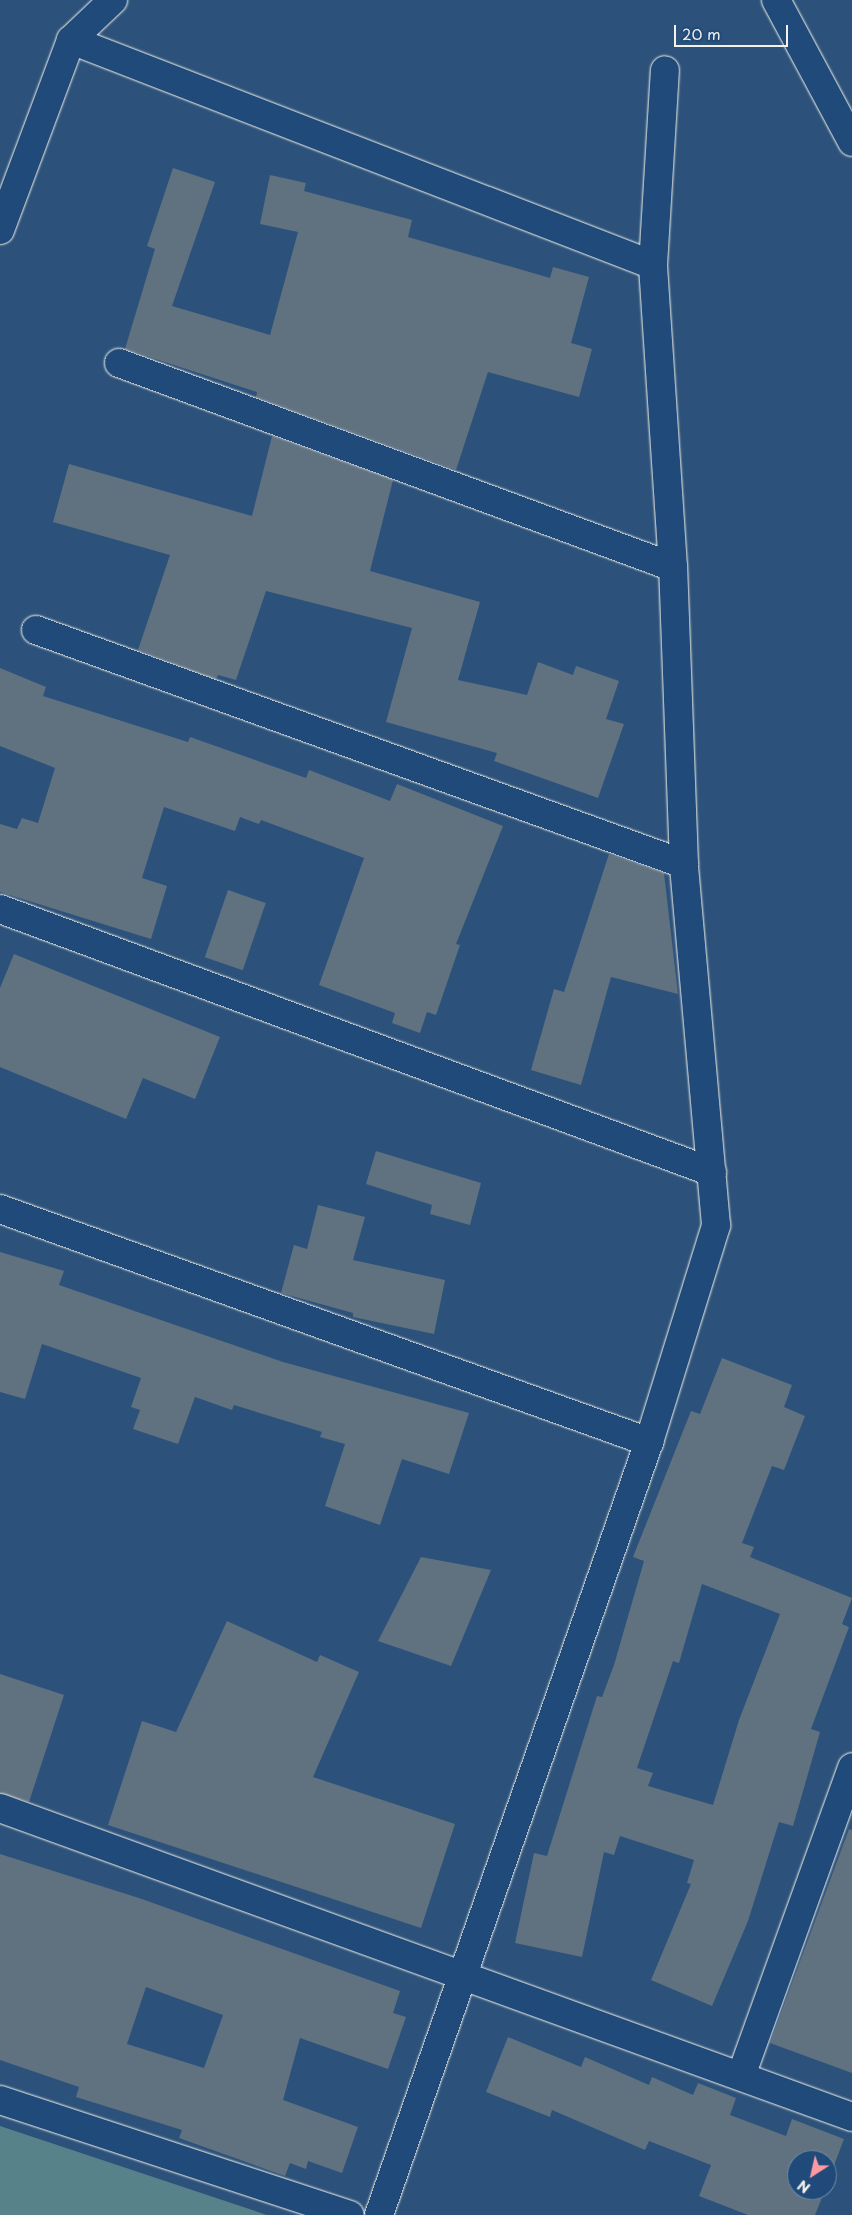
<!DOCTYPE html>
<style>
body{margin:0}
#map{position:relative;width:852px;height:2215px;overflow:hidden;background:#2c527b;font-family:"Playpen Sans",sans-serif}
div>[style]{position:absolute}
.green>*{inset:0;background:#58828a}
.building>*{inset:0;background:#607180;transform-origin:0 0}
.roads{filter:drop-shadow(0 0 1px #f4f1e8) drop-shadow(0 0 1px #f4f1e8)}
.street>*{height:28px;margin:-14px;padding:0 14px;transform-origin:14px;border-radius:14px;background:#1f4a7a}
span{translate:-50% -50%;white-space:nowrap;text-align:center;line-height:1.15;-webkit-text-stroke:4.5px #1f4a7a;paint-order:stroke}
.north{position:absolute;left:787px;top:2150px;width:50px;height:50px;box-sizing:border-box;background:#1f4a7a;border:1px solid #748da6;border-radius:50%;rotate:215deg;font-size:14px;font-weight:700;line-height:20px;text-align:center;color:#f4f1e8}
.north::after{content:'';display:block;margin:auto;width:18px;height:22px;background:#ff9aa2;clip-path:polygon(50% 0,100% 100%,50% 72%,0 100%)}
.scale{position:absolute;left:674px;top:25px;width:114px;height:22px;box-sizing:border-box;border:2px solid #f4f1e8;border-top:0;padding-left:6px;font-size:15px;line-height:18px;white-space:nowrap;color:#f4f1e8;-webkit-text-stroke:4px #1f4a7a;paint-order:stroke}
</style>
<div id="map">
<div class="green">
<div style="clip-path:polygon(0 2126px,267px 2215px,0 2215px)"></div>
</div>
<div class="building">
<div style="clip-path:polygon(173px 168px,215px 182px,172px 306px,270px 335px,298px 232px,260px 224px,270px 175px,306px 183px,304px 191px,412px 220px,408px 237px,550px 278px,553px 267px,589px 277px,571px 343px,592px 349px,579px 397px,488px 372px,456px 470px,256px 397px,257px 392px,125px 349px,155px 249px,147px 246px)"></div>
<div style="clip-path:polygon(272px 436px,393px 480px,370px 571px,480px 602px,458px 680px,527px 695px,538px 662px,573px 675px,576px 666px,619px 681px,606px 719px,624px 724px,598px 798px,494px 761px,497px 753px,386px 722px,412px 628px,266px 591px,236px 680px,218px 675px,216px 679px,138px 650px,170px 555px,53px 522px,69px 464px,252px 516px)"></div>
<div style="clip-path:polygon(0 668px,46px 687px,43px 696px,188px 742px,190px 737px,306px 778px,309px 770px,390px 801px,397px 784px,503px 826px,456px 944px,460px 945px,436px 1015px,427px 1012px,420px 1033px,392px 1023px,395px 1013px,319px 985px,364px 858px,261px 820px,259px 824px,240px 817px,235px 831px,164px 807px,142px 878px,167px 886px,151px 939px,0 892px,0 824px,17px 829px,22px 818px,38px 823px,55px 768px,0 746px)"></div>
<div style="clip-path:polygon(609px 854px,664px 873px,678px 994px,611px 977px,581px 1085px,531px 1070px,554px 989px,564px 992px)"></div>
<div style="left:228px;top:890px;width:40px;height:71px;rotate:19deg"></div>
<div style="clip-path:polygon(14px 954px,220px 1037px,195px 1099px,143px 1078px,126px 1119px,0 1067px,0 988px)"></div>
<div style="clip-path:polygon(376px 1151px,481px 1183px,470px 1225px,430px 1214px,432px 1205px,366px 1184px)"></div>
<div style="clip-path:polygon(318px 1205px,365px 1217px,353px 1260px,445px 1280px,434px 1334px,353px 1317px,353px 1313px,281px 1293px,294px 1245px,307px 1249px)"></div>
<div style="clip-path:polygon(0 1252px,64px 1271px,59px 1285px,283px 1362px,469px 1413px,449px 1474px,402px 1459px,380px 1525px,325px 1506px,345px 1444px,320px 1437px,322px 1432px,234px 1405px,232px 1410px,195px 1397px,178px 1444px,133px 1429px,140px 1410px,131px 1407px,141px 1378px,42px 1344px,25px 1399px,0 1392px)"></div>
<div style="clip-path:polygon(evenodd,722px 1358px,792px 1385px,784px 1407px,805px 1416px,784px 1470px,772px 1466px,742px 1543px,754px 1547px,750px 1557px,852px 1598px,842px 1624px,849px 1627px,811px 1729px,820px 1732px,793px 1826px,779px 1822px,748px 1921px,712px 2006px,651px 1980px,691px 1884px,687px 1883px,694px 1860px,620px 1836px,614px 1855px,604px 1852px,582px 1957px,515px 1943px,534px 1853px,547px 1856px,597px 1696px,602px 1697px,614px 1665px,644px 1561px,633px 1557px,691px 1411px,700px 1414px,722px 1358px,702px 1584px,780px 1614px,739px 1720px,713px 1805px,648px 1786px,653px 1773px,637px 1768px,673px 1661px,679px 1663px,702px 1584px)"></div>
<div style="clip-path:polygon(421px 1557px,491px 1570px,451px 1666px,378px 1641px)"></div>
<div style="clip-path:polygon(227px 1621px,317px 1662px,320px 1655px,359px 1672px,313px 1777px,455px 1824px,421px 1928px,108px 1825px,142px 1721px,176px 1732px)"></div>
<div style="clip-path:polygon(0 1674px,64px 1695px,29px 1802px,0 1793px)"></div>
<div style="clip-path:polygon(849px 1829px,852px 1830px,852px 2073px,770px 2043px)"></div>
<div style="clip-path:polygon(evenodd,0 1854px,142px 1899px,400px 1991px,393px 2013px,406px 2017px,388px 2069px,300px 2038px,283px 2100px,358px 2127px,342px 2173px,308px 2161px,306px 2169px,290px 2163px,285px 2176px,179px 2138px,182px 2130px,76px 2097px,79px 2087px,0 2060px,0 1854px,146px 1987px,223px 2015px,204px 2068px,127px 2044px,146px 1987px)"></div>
<div style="clip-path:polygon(508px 2037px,581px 2067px,585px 2057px,649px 2085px,652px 2077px,693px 2095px,698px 2083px,736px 2098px,730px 2115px,786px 2136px,792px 2119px,844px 2139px,827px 2184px,827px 2160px,797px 2160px,797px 2190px,825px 2190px,815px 2215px,748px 2215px,699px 2196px,711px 2165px,649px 2141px,645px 2150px,552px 2110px,550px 2117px,486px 2092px)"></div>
</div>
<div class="roads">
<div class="street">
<div style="left:776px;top:0;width:161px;rotate:61.8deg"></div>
<div style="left:71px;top:40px;width:624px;rotate:21.14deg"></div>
<div style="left:0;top:230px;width:203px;rotate:-69.5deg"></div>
<div style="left:71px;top:40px;width:58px;rotate:-43.6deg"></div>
<div style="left:119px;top:363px;width:590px;rotate:20.22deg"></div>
<div style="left:36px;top:630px;width:689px;rotate:19.86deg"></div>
<div style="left:0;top:909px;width:759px;rotate:20.27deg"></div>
<div style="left:0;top:1209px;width:690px;rotate:19.75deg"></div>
<div style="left:0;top:1808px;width:906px;rotate:19.93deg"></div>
<div style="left:741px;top:2076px;width:328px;rotate:-70.2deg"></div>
<div style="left:0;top:2100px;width:368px;rotate:18.2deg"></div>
<div style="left:379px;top:2215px;width:819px;rotate:-70.75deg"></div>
<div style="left:649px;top:1442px;width:227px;rotate:-72.8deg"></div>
<div style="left:716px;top:1225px;width:362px;rotate:-95.1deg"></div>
<div style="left:684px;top:864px;width:297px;rotate:-92.1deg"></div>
<div style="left:673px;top:567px;width:303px;rotate:-93.8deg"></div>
<div style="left:653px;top:265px;width:195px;rotate:-86.5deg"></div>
</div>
</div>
<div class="north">N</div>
<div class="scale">20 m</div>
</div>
